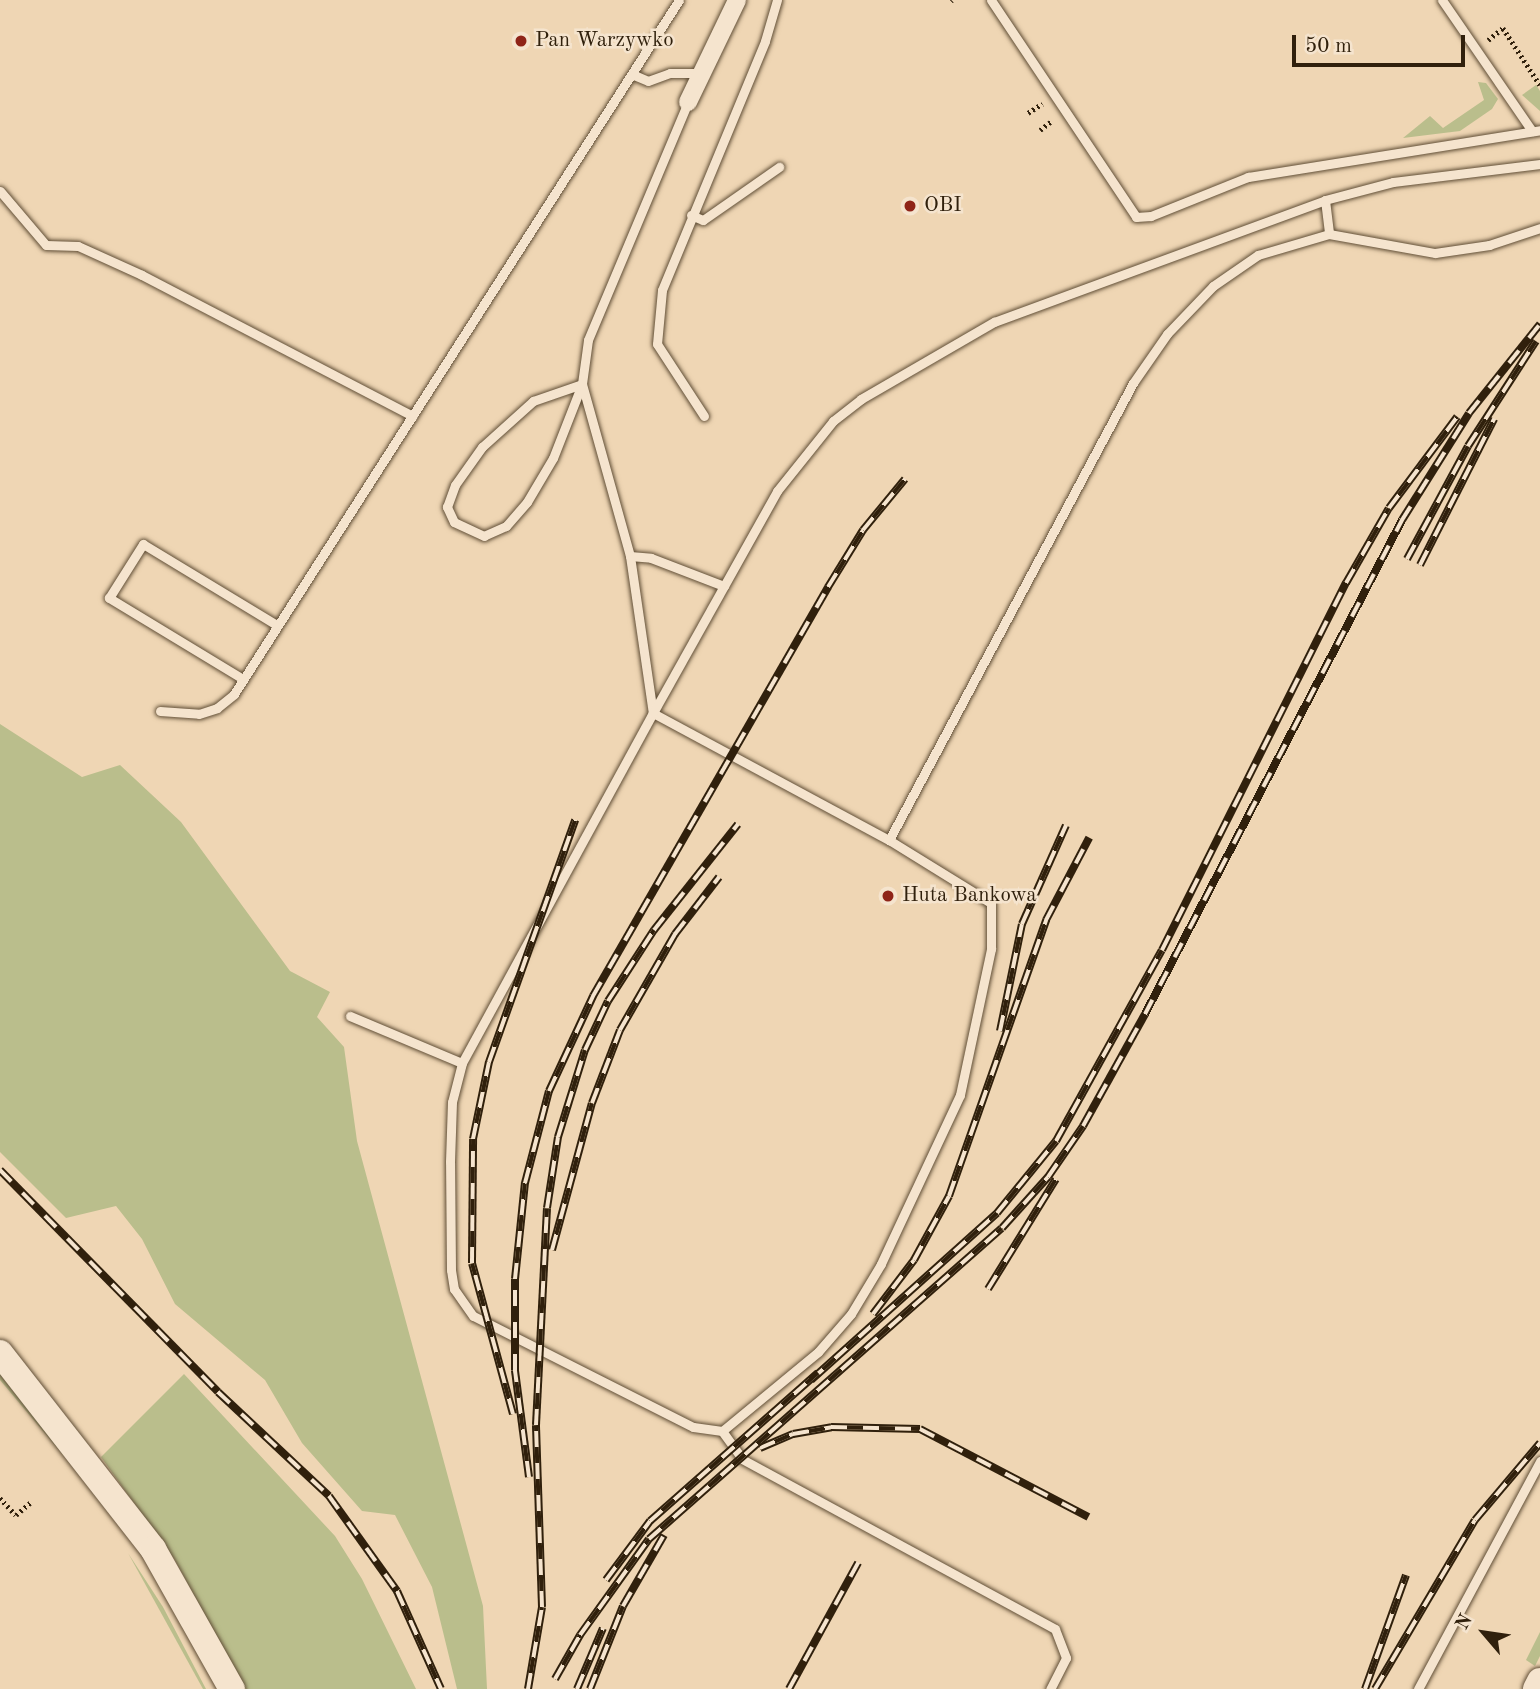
<!DOCTYPE html>
<style>
body{margin:0}
#map{position:relative;width:1540px;height:1689px;overflow:hidden;background:#efd6b4;font-family:"Old Standard TT",serif}
div>[style]{position:absolute}
.green>*{inset:0;background:#babe8c}
.path>*{height:4.5px;margin-top:-2.25px;transform-origin:0;background:repeating-linear-gradient(90deg,#30200c 0 2px,transparent 0 5.5px)}
.roads{filter:drop-shadow(0 0 2px #604e36) drop-shadow(0 0 2px #604e36)}
.lane>*{height:9px;margin:-4.5px;padding:0 4.5px;transform-origin:4.5px;border-radius:4.5px;background:#f5e4ce}
.street>*{height:18px;margin:-9px;padding:0 9px;transform-origin:9px;border-radius:9px;background:#f5e4ce}
.secondary>*{height:26px;margin:-13px;padding:0 13px;transform-origin:13px;border-radius:13px;background:#f5e4ce}
.rail>*{height:8px;margin-top:-4px;transform-origin:0;background:repeating-linear-gradient(90deg,#f5e4ce 0 16px,#30200c 0 32px);box-sizing:border-box;border-block:2px solid #30200c}
.dots>*{width:19px;height:19px;translate:-50% -50%;box-sizing:border-box;border:4px solid #f5e4ce;border-radius:50%}
span{translate:-50% -50%;white-space:nowrap;text-align:center;line-height:1.15;-webkit-text-stroke:5px #f5e4ce;paint-order:stroke}
.poi-label{font-size:21px;color:#30200c}
.left{translate:0 -50%;text-align:left}
.north{position:absolute;left:1449px;top:1598px;width:70px;height:70px;-webkit-text-stroke:5px #f5e4ce;paint-order:stroke;rotate:299deg;font-size:19px;font-weight:700;line-height:28px;text-align:center;color:#30200c}
.north::after{content:'';display:block;margin:auto;width:24px;height:32px;background:#30200c;clip-path:polygon(50% 0,100% 100%,50% 72%,0 100%)}
.scale{position:absolute;left:1292px;top:35px;width:173px;height:32px;box-sizing:border-box;border:4px solid #30200c;border-top:0;padding-left:9px;font-size:21px;line-height:24px;white-space:nowrap;color:#30200c;-webkit-text-stroke:5px #f5e4ce;paint-order:stroke}
</style>
<div id="map">
<div class="green">
<div style="clip-path:polygon(1478px 82px,1486px 83px,1498px 99px,1492px 109px,1460px 131px,1403px 138px,1430px 116px,1443px 128px,1484px 100px)"></div>
<div style="clip-path:polygon(1536px 85px,1540px 91px,1540px 111px,1522px 95px)"></div>
<div style="clip-path:polygon(0 724px,82px 777px,120px 765px,181px 822px,290px 971px,330px 992px,317px 1017px,344px 1047px,357px 1141px,483px 1606px,487px 1689px,457px 1689px,432px 1587px,395px 1515px,362px 1511px,302px 1443px,265px 1380px,175px 1304px,142px 1239px,116px 1206px,66px 1218px,0 1152px)"></div>
<div style="clip-path:polygon(0 1373px,62px 1451px,63px 1455px,0 1380px)"></div>
<div style="clip-path:polygon(184px 1374px,335px 1536px,362px 1579px,416px 1689px,245px 1689px,175px 1560px,101px 1457px)"></div>
<div style="clip-path:polygon(128px 1553px,163px 1607px,206px 1689px,203px 1689px)"></div>
<div style="clip-path:polygon(1540px 1632px,1540px 1656px,1535px 1666px,1526px 1660px)"></div>
</div>
<div class="path">
<div style="left:951px;top:1px;width:1px;rotate:-45deg"></div>
<div style="left:1488px;top:40px;width:19px;rotate:-39deg"></div>
<div style="left:1503px;top:28px;width:68px;rotate:57deg"></div>
<div style="left:1028px;top:113px;width:17px;rotate:-33deg"></div>
<div style="left:1040px;top:130px;width:16px;rotate:-38deg"></div>
<div style="left:0;top:1498px;width:23px;rotate:47deg"></div>
<div style="left:16px;top:1515px;width:20px;rotate:-41deg"></div>
</div>
<div class="roads">
<div class="lane">
<div style="left:991px;top:0;width:261px;rotate:56.2deg"></div>
<div style="left:1136px;top:217px;width:15px;rotate:-4deg"></div>
<div style="left:1151px;top:216px;width:105px;rotate:-21.9deg"></div>
<div style="left:1248px;top:177px;width:296px;rotate:-9.1deg"></div>
<div style="left:1442px;top:0;width:159px;rotate:55.5deg"></div>
<div style="left:634px;top:75px;width:15px;rotate:23deg"></div>
<div style="left:648px;top:81px;width:23px;rotate:-20deg"></div>
<div style="left:670px;top:73px;width:29px"></div>
<div style="left:688px;top:102px;width:258px;rotate:112.8deg"></div>
<div style="left:588px;top:340px;width:44px;rotate:97.8deg"></div>
<div style="left:582px;top:384px;width:179px;rotate:74.4deg"></div>
<div style="left:630px;top:556px;width:21px;rotate:5deg"></div>
<div style="left:651px;top:558px;width:78px;rotate:21deg"></div>
<div style="left:724px;top:586px;width:109px;rotate:-60.8deg"></div>
<div style="left:777px;top:491px;width:90px;rotate:-51.3deg"></div>
<div style="left:833px;top:421px;width:36px;rotate:-38deg"></div>
<div style="left:861px;top:399px;width:154px;rotate:-30.1deg"></div>
<div style="left:994px;top:322px;width:353px;rotate:-20.2deg"></div>
<div style="left:1325px;top:200px;width:34px;rotate:83deg"></div>
<div style="left:1329px;top:234px;width:108px;rotate:10.2deg"></div>
<div style="left:1435px;top:253px;width:55px;rotate:-8.4deg"></div>
<div style="left:1489px;top:245px;width:54px;rotate:-18.4deg"></div>
<div style="left:0;top:191px;width:71px;rotate:49.6deg"></div>
<div style="left:46px;top:245px;width:32px;rotate:2deg"></div>
<div style="left:78px;top:246px;width:70px;rotate:24.4deg"></div>
<div style="left:142px;top:275px;width:305px;rotate:27.5deg"></div>
<div style="left:1325px;top:200px;width:70px;rotate:-14.8deg"></div>
<div style="left:1393px;top:182px;width:148px;rotate:-7deg"></div>
<div style="left:691px;top:215px;width:13px;rotate:23deg"></div>
<div style="left:703px;top:220px;width:93px;rotate:-34.9deg"></div>
<div style="left:582px;top:384px;width:79px;rotate:111.4deg"></div>
<div style="left:553px;top:458px;width:51px;rotate:120.6deg"></div>
<div style="left:527px;top:502px;width:32px;rotate:131deg"></div>
<div style="left:506px;top:526px;width:24px;rotate:156deg"></div>
<div style="left:484px;top:536px;width:33px;rotate:-155deg"></div>
<div style="left:454px;top:522px;width:17px;rotate:-115deg"></div>
<div style="left:447px;top:507px;width:23px;rotate:-70deg"></div>
<div style="left:455px;top:485px;width:47px;rotate:-54.6deg"></div>
<div style="left:482px;top:447px;width:69px;rotate:-42deg"></div>
<div style="left:533px;top:401px;width:52px;rotate:-19.1deg"></div>
<div style="left:704px;top:416px;width:86px;rotate:-123.1deg"></div>
<div style="left:657px;top:344px;width:54px;rotate:-84.7deg"></div>
<div style="left:662px;top:290px;width:269px;rotate:-67.5deg"></div>
<div style="left:765px;top:41px;width:43px;rotate:-73.7deg"></div>
<div style="left:630px;top:556px;width:159px;rotate:81.7deg"></div>
<div style="left:653px;top:713px;width:268px;rotate:28.3deg"></div>
<div style="left:889px;top:840px;width:120px;rotate:31.7deg"></div>
<div style="left:991px;top:903px;width:46px;rotate:90deg"></div>
<div style="left:991px;top:949px;width:149px;rotate:102deg"></div>
<div style="left:960px;top:1095px;width:187px;rotate:115.1deg"></div>
<div style="left:881px;top:1264px;width:58px;rotate:121deg"></div>
<div style="left:851px;top:1314px;width:50px;rotate:131deg"></div>
<div style="left:818px;top:1352px;width:124px;rotate:140.5deg"></div>
<div style="left:722px;top:1431px;width:29px;rotate:-172deg"></div>
<div style="left:693px;top:1427px;width:246px;rotate:-153.2deg"></div>
<div style="left:473px;top:1316px;width:33px;rotate:-125deg"></div>
<div style="left:454px;top:1289px;width:19px;rotate:-99deg"></div>
<div style="left:451px;top:1270px;width:108px;rotate:-90.5deg"></div>
<div style="left:450px;top:1162px;width:60px;rotate:-88.1deg"></div>
<div style="left:452px;top:1102px;width:40px;rotate:-75.6deg"></div>
<div style="left:462px;top:1063px;width:399px;rotate:-61.4deg"></div>
<div style="left:653px;top:713px;width:145px;rotate:-60.8deg"></div>
<div style="left:243px;top:679px;width:157px;rotate:-148.8deg"></div>
<div style="left:109px;top:598px;width:64px;rotate:-57.8deg"></div>
<div style="left:143px;top:544px;width:157px;rotate:31.2deg"></div>
<div style="left:160px;top:711px;width:39px;rotate:4deg"></div>
<div style="left:199px;top:714px;width:19px;rotate:-18deg"></div>
<div style="left:217px;top:708px;width:22px;rotate:-39deg"></div>
<div style="left:234px;top:694px;width:824px;rotate:-57.33deg"></div>
<div style="left:889px;top:840px;width:518px;rotate:-61.9deg"></div>
<div style="left:1133px;top:383px;width:60px;rotate:-55.2deg"></div>
<div style="left:1167px;top:334px;width:66px;rotate:-46.2deg"></div>
<div style="left:1213px;top:286px;width:55px;rotate:-34.6deg"></div>
<div style="left:1258px;top:255px;width:74px;rotate:-16.5deg"></div>
<div style="left:350px;top:1016px;width:121px;rotate:22.8deg"></div>
<div style="left:722px;top:1431px;width:34px;rotate:54deg"></div>
<div style="left:742px;top:1459px;width:356px;rotate:28.5deg"></div>
<div style="left:1055px;top:1629px;width:31px;rotate:69deg"></div>
<div style="left:1066px;top:1658px;width:35px;rotate:117deg"></div>
<div style="left:1418px;top:1689px;width:259px;rotate:-61.8deg"></div>
</div>
<div class="street">
<div style="left:688px;top:102px;width:113px;rotate:-64.3deg"></div>
</div>
<div class="secondary">
<div style="left:0;top:1353px;width:249px;rotate:52deg"></div>
<div style="left:153px;top:1549px;width:161px;rotate:60.6deg"></div>
<div style="left:1536px;top:1689px;width:9px;rotate:-63deg"></div>
</div>
</div>
<div class="rail">
<div style="left:1407px;top:559px;width:128px;rotate:-61.6deg"></div>
<div style="left:1468px;top:446px;width:125px;rotate:-57.1deg"></div>
<div style="left:1420px;top:565px;width:164px;rotate:-63.1deg"></div>
<div style="left:1000px;top:1031px;width:109px;rotate:-78.4deg"></div>
<div style="left:1022px;top:924px;width:108px;rotate:-66deg"></div>
<div style="left:0;top:1170px;width:311px;rotate:45.5deg"></div>
<div style="left:218px;top:1392px;width:152px;rotate:43.1deg"></div>
<div style="left:329px;top:1496px;width:117px;rotate:54.4deg"></div>
<div style="left:397px;top:1591px;width:107px;rotate:65.8deg"></div>
<div style="left:552px;top:1250px;width:152px;rotate:-74.8deg"></div>
<div style="left:592px;top:1103px;width:78px;rotate:-69deg"></div>
<div style="left:620px;top:1030px;width:111px;rotate:-60.2deg"></div>
<div style="left:675px;top:934px;width:72px;rotate:-52.3deg"></div>
<div style="left:988px;top:1289px;width:129px;rotate:-58.3deg"></div>
<div style="left:873px;top:1314px;width:68px;rotate:-52.8deg"></div>
<div style="left:914px;top:1260px;width:73px;rotate:-61.3deg"></div>
<div style="left:949px;top:1196px;width:293px;rotate:-70.6deg"></div>
<div style="left:1046px;top:920px;width:93px;rotate:-62.3deg"></div>
<div style="left:811px;top:1380px;width:250px;rotate:-41.9deg"></div>
<div style="left:997px;top:1213px;width:93px;rotate:-50.7deg"></div>
<div style="left:1056px;top:1141px;width:218px;rotate:-61deg"></div>
<div style="left:1162px;top:950px;width:411px;rotate:-63.4deg"></div>
<div style="left:1346px;top:583px;width:86px;rotate:-60.2deg"></div>
<div style="left:1389px;top:508px;width:114px;rotate:-53.2deg"></div>
<div style="left:513px;top:1414px;width:156px;rotate:-105.2deg"></div>
<div style="left:472px;top:1263px;width:124px;rotate:-89.5deg"></div>
<div style="left:473px;top:1139px;width:79px;rotate:-78.3deg"></div>
<div style="left:489px;top:1062px;width:257px;rotate:-70.4deg"></div>
<div style="left:760px;top:1448px;width:36px;rotate:-23deg"></div>
<div style="left:793px;top:1434px;width:39px;rotate:-10deg"></div>
<div style="left:831px;top:1427px;width:89px;rotate:1.3deg"></div>
<div style="left:920px;top:1429px;width:190px;rotate:27.6deg"></div>
<div style="left:529px;top:1477px;width:108px;rotate:-97.5deg"></div>
<div style="left:515px;top:1370px;width:91px;rotate:-90deg"></div>
<div style="left:515px;top:1279px;width:97px;rotate:-84.1deg"></div>
<div style="left:525px;top:1183px;width:95px;rotate:-75.4deg"></div>
<div style="left:549px;top:1091px;width:105px;rotate:-65.1deg"></div>
<div style="left:593px;top:996px;width:472px;rotate:-60.1deg"></div>
<div style="left:828px;top:587px;width:67px;rotate:-58.4deg"></div>
<div style="left:863px;top:530px;width:66px;rotate:-50.5deg"></div>
<div style="left:606px;top:1580px;width:74px;rotate:-53.3deg"></div>
<div style="left:650px;top:1521px;width:224px;rotate:-41.4deg"></div>
<div style="left:555px;top:1679px;width:51px;rotate:-60.4deg"></div>
<div style="left:580px;top:1635px;width:118px;rotate:-54.3deg"></div>
<div style="left:649px;top:1539px;width:470px;rotate:-41.4deg"></div>
<div style="left:1002px;top:1228px;width:69px;rotate:-48deg"></div>
<div style="left:1048px;top:1177px;width:62px;rotate:-55.5deg"></div>
<div style="left:1083px;top:1126px;width:128px;rotate:-61deg"></div>
<div style="left:1145px;top:1014px;width:557px;rotate:-62.51deg"></div>
<div style="left:1402px;top:520px;width:126px;rotate:-57.9deg"></div>
<div style="left:1469px;top:413px;width:114px;rotate:-51.4deg"></div>
<div style="left:528px;top:1689px;width:83px;rotate:-80.3deg"></div>
<div style="left:542px;top:1607px;width:182px;rotate:-91.9deg"></div>
<div style="left:536px;top:1425px;width:217px;rotate:-87.1deg"></div>
<div style="left:547px;top:1208px;width:72px;rotate:-81.2deg"></div>
<div style="left:558px;top:1137px;width:91px;rotate:-72.8deg"></div>
<div style="left:585px;top:1050px;width:54px;rotate:-64.9deg"></div>
<div style="left:608px;top:1001px;width:85px;rotate:-57.1deg"></div>
<div style="left:654px;top:930px;width:135px;rotate:-51.6deg"></div>
<div style="left:577px;top:1689px;width:66px;rotate:-66.9deg"></div>
<div style="left:590px;top:1689px;width:89px;rotate:-68.3deg"></div>
<div style="left:623px;top:1606px;width:82px;rotate:-60deg"></div>
<div style="left:789px;top:1689px;width:144px;rotate:-61.3deg"></div>
<div style="left:1365px;top:1689px;width:121px;rotate:-70.2deg"></div>
<div style="left:1375px;top:1689px;width:196px;rotate:-59.4deg"></div>
<div style="left:1475px;top:1520px;width:101px;rotate:-49.8deg"></div>
</div>
<div class="dots">
<div style="left:521px;top:41px;background:#8f2418"></div>
<div style="left:910px;top:206px;background:#8f2418"></div>
<div style="left:888px;top:896px;background:#8f2418"></div>
</div>
<div class="poi-label">
<span class="left" style="left:535px;top:41px">Pan Warzywko</span>
<span class="left" style="left:924px;top:206px">OBI</span>
<span class="left" style="left:902px;top:896px">Huta Bankowa</span>
</div>
<div class="north">N</div>
<div class="scale">50 m</div>
</div>
